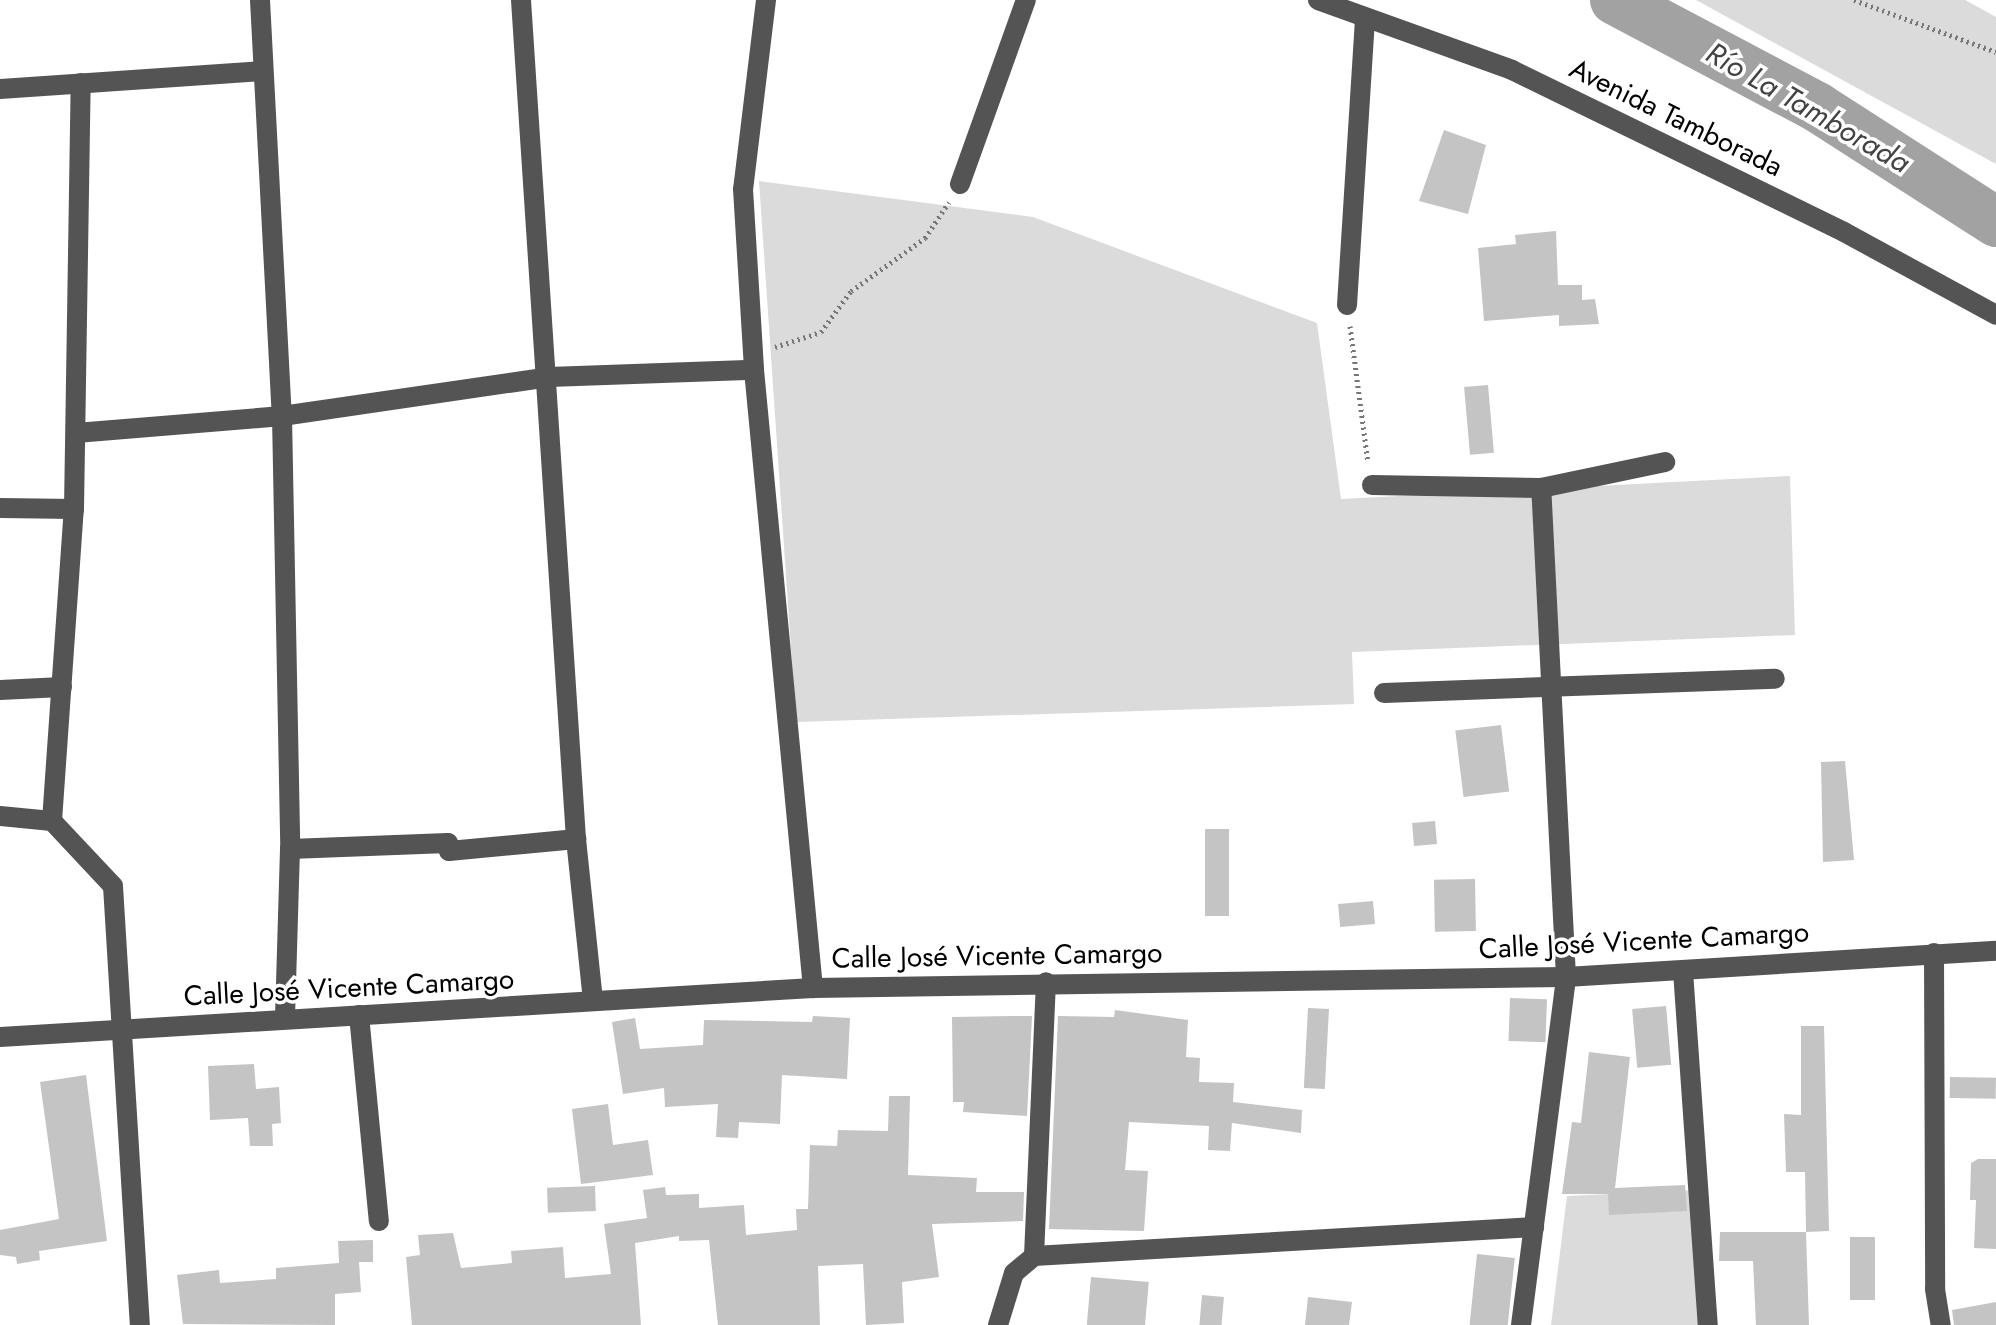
<!DOCTYPE html>
<meta charset="utf-8">
<style>
body{margin:0}
#map{position:relative;width:1996px;height:1325px;overflow:hidden;background:#fff;font-family:Jost,sans-serif}
div>[style]{position:absolute}
.green>*{inset:0;background:#dbdbdb}
.river>*{height:50px;margin:-25px;padding:0 25px;transform-origin:25px;border-radius:25px;background:#a2a2a2}
.building>*{inset:0;background:#c4c4c4;transform-origin:0 0}
.path>*{height:5px;margin-top:-2.5px;transform-origin:0;background:repeating-linear-gradient(90deg,#767676 0 2px,transparent 0 6px)}
.minor>*{height:20px;margin:-10px;padding:0 10px;transform-origin:10px;border-radius:10px;background:#545454}
span{translate:-50% -50%;white-space:nowrap;text-align:center;line-height:1.15;-webkit-text-stroke:7px #fff;paint-order:stroke}
.street-label{font-size:28px;color:#000}
.water-label{font-size:30px;color:#434343;font-style:italic}
</style>
<div id="map">
<div class="green">
<div style="clip-path:polygon(1696px 0,1965px 0,1996px 17px,1996px 164px)"></div>
<div style="clip-path:polygon(759px 181px,1033px 217px,1317px 323px,1341px 499px,1790px 476px,1795px 635px,1352px 652px,1354px 704px,796px 722px)"></div>
<div style="clip-path:polygon(1696px 1190px,1702px 1325px,1551px 1325px,1567px 1196px)"></div>
</div>
<div class="river">
<div style="left:1615px;top:0;width:229px;rotate:27.9deg"></div>
<div style="left:1817px;top:107px;width:213px;rotate:32.7deg"></div>
</div>
<div class="building">
<div style="clip-path:polygon(1444px 130px,1486px 145px,1468px 214px,1419px 201px)"></div>
<div style="clip-path:polygon(1556px 231px,1558px 285px,1582px 285px,1582px 300px,1595px 299px,1599px 324px,1559px 326px,1559px 315px,1484px 321px,1478px 248px,1516px 244px,1515px 235px)"></div>
<div style="left:1488px;top:385px;width:68px;height:24px;rotate:85deg"></div>
<div style="left:1501px;top:725px;width:67px;height:46px;rotate:83deg"></div>
<div style="clip-path:polygon(1845px 761px,1854px 860px,1823px 862px,1821px 762px)"></div>
<div style="left:1435px;top:821px;width:23px;height:23px;rotate:85deg"></div>
<div style="left:1205px;top:829px;width:24px;height:87px"></div>
<div style="left:1475px;top:879px;width:52px;height:41px;rotate:89deg"></div>
<div style="left:1373px;top:901px;width:23px;height:35px;rotate:85deg"></div>
<div style="left:1510px;top:998px;width:37px;height:43px;rotate:2deg"></div>
<div style="left:1666px;top:1006px;width:59px;height:34px;rotate:85deg"></div>
<div style="left:1308px;top:1008px;width:21px;height:80px;rotate:3deg"></div>
<div style="clip-path:polygon(1115px 1010px,1188px 1020px,1186px 1057px,1200px 1058px,1199px 1082px,1234px 1083px,1233px 1102px,1302px 1110px,1301px 1133px,1232px 1123px,1230px 1151px,1208px 1150px,1209px 1126px,1129px 1122px,1125px 1170px,1148px 1171px,1144px 1231px,1049px 1229px,1058px 1016px,1114px 1017px)"></div>
<div style="clip-path:polygon(813px 1016px,850px 1018px,847px 1079px,782px 1075px,780px 1124px,739px 1122px,738px 1138px,716px 1137px,718px 1104px,665px 1107px,664px 1088px,623px 1094px,612px 1022px,635px 1018px,640px 1049px,703px 1045px,704px 1020px,812px 1022px)"></div>
<div style="clip-path:polygon(1011px 1016px,1032px 1016px,1027px 1116px,963px 1112px,964px 1102px,953px 1102px,952px 1017px)"></div>
<div style="clip-path:polygon(1801px 1026px,1824px 1026px,1829px 1231px,1806px 1232px,1805px 1172px,1786px 1172px,1784px 1114px,1801px 1115px)"></div>
<div style="clip-path:polygon(1589px 1052px,1630px 1057px,1615px 1188px,1685px 1185px,1687px 1211px,1609px 1215px,1608px 1194px,1562px 1194px,1572px 1122px,1581px 1123px)"></div>
<div style="clip-path:polygon(254px 1064px,256px 1089px,279px 1087px,281px 1123px,272px 1124px,273px 1146px,250px 1146px,248px 1118px,210px 1120px,208px 1066px)"></div>
<div style="clip-path:polygon(86px 1075px,107px 1241px,39px 1251px,40px 1260px,17px 1264px,16px 1257px,0 1255px,0 1230px,59px 1219px,40px 1082px)"></div>
<div style="left:1950px;top:1077px;width:46px;height:21px;rotate:1deg"></div>
<div style="clip-path:polygon(889px 1096px,910px 1096px,908px 1175px,977px 1178px,976px 1192px,1024px 1192px,1023px 1221px,932px 1224px,939px 1277px,902px 1282px,904px 1323px,866px 1325px,863px 1264px,818px 1266px,820px 1325px,718px 1325px,709px 1240px,679px 1241px,679px 1236px,635px 1243px,641px 1325px,412px 1325px,406px 1257px,420px 1255px,418px 1235px,453px 1233px,461px 1268px,512px 1263px,511px 1251px,563px 1247px,565px 1278px,611px 1274px,604px 1224px,647px 1218px,643px 1190px,665px 1187px,666px 1195px,699px 1194px,699px 1208px,744px 1205px,746px 1235px,797px 1230px,796px 1209px,808px 1209px,810px 1145px,837px 1146px,838px 1130px,888px 1131px)"></div>
<div style="clip-path:polygon(608px 1104px,613px 1145px,648px 1140px,653px 1175px,581px 1184px,572px 1109px)"></div>
<div style="clip-path:polygon(1978px 1159px,1996px 1159px,1996px 1249px,1974px 1248px,1976px 1200px,1970px 1200px,1971px 1163px)"></div>
<div style="left:595px;top:1186px;width:25px;height:48px;rotate:88deg"></div>
<div style="clip-path:polygon(1720px 1232px,1806px 1232px,1809px 1325px,1756px 1325px,1753px 1261px,1719px 1261px)"></div>
<div style="left:1850px;top:1237px;width:25px;height:63px"></div>
<div style="clip-path:polygon(373px 1240px,373px 1262px,359px 1262px,361px 1292px,335px 1294px,335px 1325px,183px 1324px,177px 1275px,219px 1270px,220px 1283px,276px 1279px,276px 1268px,339px 1263px,338px 1241px)"></div>
<div style="left:1477px;top:1254px;width:38px;height:72px;rotate:6deg"></div>
<div style="left:1091px;top:1277px;width:58px;height:48px;rotate:5deg"></div>
<div style="left:1202px;top:1295px;width:22px;height:30px;rotate:5deg"></div>
<div style="clip-path:polygon(1308px 1297px,1352px 1302px,1349px 1325px,1305px 1325px)"></div>
<div style="clip-path:polygon(1996px 1302px,1996px 1325px,1954px 1325px,1952px 1310px)"></div>
</div>
<div class="path">
<div style="left:1854px;top:0;width:151px;rotate:20.1deg"></div>
<div style="left:1350px;top:326px;width:137px;rotate:82.5deg"></div>
<div style="left:775px;top:347px;width:48px;rotate:-18.1deg"></div>
<div style="left:821px;top:332px;width:51px;rotate:-53.8deg"></div>
<div style="left:851px;top:291px;width:91px;rotate:-35.6deg"></div>
<div style="left:925px;top:238px;width:43px;rotate:-56.3deg"></div>
</div>
<div class="minor">
<div style="left:260px;top:0;width:417px;rotate:87deg"></div>
<div style="left:282px;top:416px;width:433px;rotate:88.9deg"></div>
<div style="left:290px;top:849px;width:170px;rotate:91.7deg"></div>
<div style="left:521px;top:0;width:841px;rotate:86.25deg"></div>
<div style="left:576px;top:839px;width:163px;rotate:84deg"></div>
<div style="left:766px;top:0;width:190px;rotate:96.9deg"></div>
<div style="left:743px;top:189px;width:181px;rotate:86.5deg"></div>
<div style="left:754px;top:370px;width:621px;rotate:84.55deg"></div>
<div style="left:1318px;top:0;width:206px;rotate:19.8deg"></div>
<div style="left:1512px;top:70px;width:369px;rotate:26deg"></div>
<div style="left:1844px;top:232px;width:173px;rotate:28.6deg"></div>
<div style="left:0;top:89px;width:262px;rotate:-3.9deg"></div>
<div style="left:960px;top:184px;width:195px;rotate:-70.3deg"></div>
<div style="left:1347px;top:305px;width:285px;rotate:-86.4deg"></div>
<div style="left:76px;top:433px;width:207px;rotate:-4.7deg"></div>
<div style="left:282px;top:416px;width:270px;rotate:-8.3deg"></div>
<div style="left:549px;top:377px;width:205px;rotate:-2deg"></div>
<div style="left:1372px;top:485px;width:169px;rotate:1deg"></div>
<div style="left:1541px;top:488px;width:127px;rotate:-11.8deg"></div>
<div style="left:0;top:508px;width:74px;rotate:0.8deg"></div>
<div style="left:0;top:690px;width:62px;rotate:-2.8deg"></div>
<div style="left:1384px;top:693px;width:391px;rotate:-2.1deg"></div>
<div style="left:0;top:816px;width:52px;rotate:5.5deg"></div>
<div style="left:52px;top:821px;width:89px;rotate:46.8deg"></div>
<div style="left:113px;top:886px;width:440px;rotate:86.5deg"></div>
<div style="left:52px;top:821px;width:313px;rotate:-86deg"></div>
<div style="left:74px;top:509px;width:426px;rotate:-89.1deg"></div>
<div style="left:290px;top:849px;width:158px;rotate:-2.2deg"></div>
<div style="left:448px;top:843px;width:8px;rotate:83deg"></div>
<div style="left:449px;top:851px;width:128px;rotate:-5.4deg"></div>
<div style="left:1934px;top:953px;width:336px;rotate:89.8deg"></div>
<div style="left:1935px;top:1289px;width:36px;rotate:81deg"></div>
<div style="left:1683px;top:971px;width:355px;rotate:86deg"></div>
<div style="left:359px;top:1015px;width:207px;rotate:84.5deg"></div>
<div style="left:0;top:1037px;width:814px;rotate:-3.45deg"></div>
<div style="left:813px;top:988px;width:753px;rotate:-0.84deg"></div>
<div style="left:1566px;top:977px;width:431px;rotate:-3.5deg"></div>
<div style="left:1034px;top:1256px;width:274px;rotate:-87.5deg"></div>
<div style="left:998px;top:1325px;width:54px;rotate:-72.9deg"></div>
<div style="left:1014px;top:1273px;width:26px;rotate:-40deg"></div>
<div style="left:1034px;top:1256px;width:501px;rotate:-3.32deg"></div>
<div style="left:1521px;top:1325px;width:351px;rotate:-82.6deg"></div>
<div style="left:1566px;top:977px;width:490px;rotate:-92.9deg"></div>
</div>
<div class="street-label">
<span style="left:1676px;top:118px;rotate:26deg">Avenida Tamborada</span>
<span style="left:1644px;top:941px;rotate:-3deg">Calle José Vicente Camargo</span>
<span style="left:997px;top:956px;rotate:-1deg">Calle José Vicente Camargo</span>
<span style="left:349px;top:988px;rotate:-3deg">Calle José Vicente Camargo</span>
</div>
<div class="water-label">
<span style="left:1808px;top:108px;rotate:30deg">Río La Tamborada</span>
</div>
</div>
